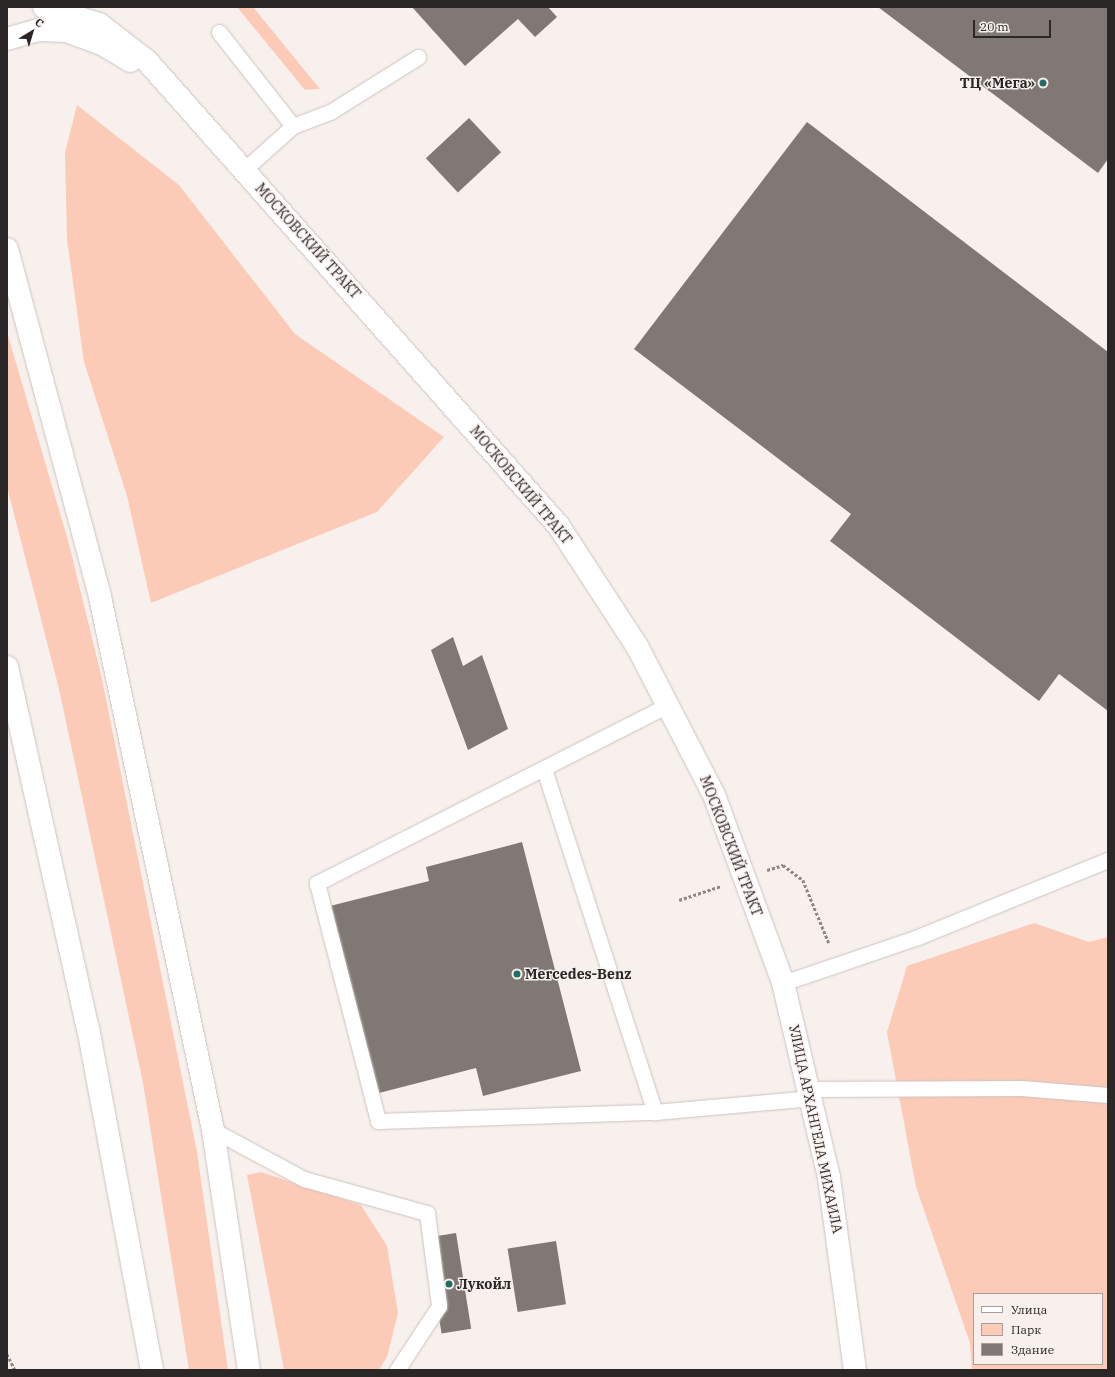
<!DOCTYPE html>
<meta charset="utf-8">
<style>
body{margin:0}
#map{position:relative;width:1115px;height:1377px;overflow:hidden;background:#f8f0ed;font-family:"IBM Plex Serif",serif}
div>[style]{position:absolute}
.green>*{inset:0;background:#fccbb8}
.building>*{inset:0;background:#7f7875;transform-origin:0 0}
.path>*{height:2.5px;margin-top:-1.25px;transform-origin:0;background:repeating-linear-gradient(90deg,#8d8785 0 3px,transparent 0 5px)}
.roads{filter:drop-shadow(0 0 1px #cbc3c0) drop-shadow(0 0 1px #cbc3c0)}
.lane>*{height:15px;margin:-7.5px;padding:0 7.5px;transform-origin:7.5px;border-radius:7.5px;background:#fff}
.street>*{height:22px;margin:-11px;padding:0 11px;transform-origin:11px;border-radius:11px;background:#fff}
.primary>*{height:22px;margin:-11px;padding:0 11px;transform-origin:11px;border-radius:11px;background:#fff}
.dots>*{width:11px;height:11px;translate:-50% -50%;box-sizing:border-box;border:2px solid #f8f0ed;border-radius:50%}
span{translate:-50% -50%;white-space:nowrap;text-align:center;line-height:1.15;-webkit-text-stroke:3px #f8f0ed;paint-order:stroke}
.poi-label{font-size:14px;color:#2a2726;font-weight:700}
.right{translate:-100% -50%;text-align:right}
.left{translate:0 -50%;text-align:left}
.street-label{font-size:14px;color:#2a2726}
.frame{position:absolute;inset:0;border:8px solid #2a2726;pointer-events:none}
.legend{position:absolute;left:973px;top:1293px;width:130px;height:72px;box-sizing:border-box;background:#f8f0ed;border:1px solid #a6a09d;margin:0;padding:5px 7px;list-style:none;font-size:12px;color:#2a2726}
.legend li{display:flex;align-items:center;gap:8px;height:20px}
.legend b{width:20px;border:1px solid #a6a09d}
.north{position:absolute;left:12px;top:12px;width:40px;height:40px;-webkit-text-stroke:3px #f8f0ed;paint-order:stroke;rotate:38deg;font-size:11px;font-weight:700;line-height:16px;text-align:center;color:#2a2726}
.north::after{content:'';display:block;margin:auto;width:14px;height:18px;background:#2a2726;clip-path:polygon(50% 0,100% 100%,50% 72%,0 100%)}
.scale{position:absolute;left:973px;top:20px;width:78px;height:18px;box-sizing:border-box;border:2px solid #2a2726;border-top:0;padding-left:5px;font-size:12px;line-height:14px;white-space:nowrap;color:#2a2726;-webkit-text-stroke:3px #f8f0ed;paint-order:stroke}
</style>
<div id="map">
<div class="green">
<div style="clip-path:polygon(237px 7px,253px 7px,320px 89px,305px 90px)"></div>
<div style="clip-path:polygon(77px 105px,179px 185px,295px 334px,444px 437px,377px 512px,151px 603px,127px 496px,84px 362px,67px 239px,65px 153px)"></div>
<div style="clip-path:polygon(7px 332px,69px 544px,102px 679px,197px 1152px,228px 1370px,189px 1370px,143px 1083px,59px 689px,7px 487px)"></div>
<div style="clip-path:polygon(evenodd,1034px 923px,1089px 942px,1108px 937px,1108px 1370px,972px 1370px,970px 1343px,916px 1187px,887px 1032px,907px 966px,1034px 923px,974px 1294px,1102px 1294px,1102px 1364px,974px 1364px,974px 1294px)"></div>
<div style="clip-path:polygon(261px 1172px,361px 1205px,387px 1246px,398px 1313px,387px 1357px,379px 1370px,284px 1370px,247px 1175px)"></div>
</div>
<div class="building">
<div style="clip-path:polygon(412px 7px,548px 7px,557px 17px,535px 37px,518px 19px,465px 66px)"></div>
<div style="clip-path:polygon(878px 7px,1108px 7px,1108px 159px,1098px 173px)"></div>
<div style="left:469px;top:118px;width:47px;height:59px;rotate:47deg"></div>
<div style="clip-path:polygon(807px 122px,1108px 352px,1108px 711px,1059px 674px,1039px 701px,830px 541px,851px 514px,634px 349px)"></div>
<div style="clip-path:polygon(453px 637px,463px 666px,482px 655px,508px 729px,468px 750px,431px 650px)"></div>
<div style="clip-path:polygon(522px 842px,581px 1071px,483px 1096px,476px 1068px,379px 1093px,330px 906px,429px 881px,426px 867px)"></div>
<div style="left:456px;top:1233px;width:97px;height:30px;rotate:81deg"></div>
<div style="left:556px;top:1241px;width:64px;height:49px;rotate:81deg"></div>
</div>
<div class="path">
<div style="left:767px;top:870px;width:17px;rotate:-17deg"></div>
<div style="left:783px;top:865px;width:25px;rotate:37deg"></div>
<div style="left:803px;top:880px;width:68px;rotate:67.6deg"></div>
<div style="left:679px;top:900px;width:44px;rotate:-18.4deg"></div>
<div style="left:7px;top:1354px;width:18px;rotate:63deg"></div>
</div>
<div class="roads">
<div class="lane">
<div style="left:219px;top:32px;width:120px;rotate:51.8deg"></div>
<div style="left:245px;top:169px;width:64px;rotate:-41.9deg"></div>
<div style="left:293px;top:126px;width:40px;rotate:-21deg"></div>
<div style="left:330px;top:112px;width:104px;rotate:-32deg"></div>
<div style="left:668px;top:705px;width:394px;rotate:153.1deg"></div>
<div style="left:317px;top:883px;width:246px;rotate:75.6deg"></div>
<div style="left:378px;top:1121px;width:277px;rotate:-1.9deg"></div>
<div style="left:655px;top:1112px;width:158px;rotate:-5.1deg"></div>
<div style="left:544px;top:769px;width:361px;rotate:72.1deg"></div>
<div style="left:783px;top:983px;width:143px;rotate:-18.8deg"></div>
<div style="left:918px;top:937px;width:205px;rotate:-22.1deg"></div>
<div style="left:810px;top:1089px;width:211px;rotate:-0.3deg"></div>
<div style="left:1021px;top:1088px;width:87px;rotate:4.6deg"></div>
<div style="left:213px;top:1130px;width:103px;rotate:28.3deg"></div>
<div style="left:304px;top:1179px;width:128px;rotate:15.5deg"></div>
<div style="left:427px;top:1213px;width:94px;rotate:82.6deg"></div>
<div style="left:439px;top:1306px;width:77px;rotate:123.3deg"></div>
</div>
<div class="street">
<div style="left:44px;top:7px;width:58px;rotate:17.2deg"></div>
<div style="left:99px;top:24px;width:61px;rotate:37.6deg"></div>
<div style="left:147px;top:61px;width:620px;rotate:48.47deg"></div>
<div style="left:558px;top:525px;width:145px;rotate:56.9deg"></div>
<div style="left:637px;top:646px;width:168px;rotate:62.7deg"></div>
<div style="left:714px;top:795px;width:200px;rotate:69.8deg"></div>
<div style="left:783px;top:983px;width:200px;rotate:76.7deg"></div>
<div style="left:829px;top:1178px;width:194px;rotate:82.3deg"></div>
<div style="left:7px;top:39px;width:32px;rotate:-16deg"></div>
<div style="left:38px;top:30px;width:28px;rotate:2deg"></div>
<div style="left:66px;top:31px;width:38px;rotate:20deg"></div>
<div style="left:102px;top:44px;width:33px;rotate:31deg"></div>
</div>
<div class="primary">
<div style="left:7px;top:249px;width:360px;rotate:75deg"></div>
<div style="left:100px;top:597px;width:545px;rotate:78.03deg"></div>
<div style="left:213px;top:1130px;width:243px;rotate:81.5deg"></div>
<div style="left:7px;top:667px;width:370px;rotate:77.4deg"></div>
<div style="left:88px;top:1028px;width:348px;rotate:79.4deg"></div>
</div>
</div>
<div class="dots">
<div style="left:1043px;top:83px;background:#246d66"></div>
<div style="left:517px;top:974px;background:#246d66"></div>
<div style="left:449px;top:1284px;background:#246d66"></div>
</div>
<div class="poi-label">
<span class="right" style="left:1035px;top:83px">ТЦ «Мега»</span>
<span class="left" style="left:525px;top:974px">Mercedes-Benz</span>
<span class="left" style="left:457px;top:1284px">Лукойл</span>
</div>
<div class="street-label">
<span style="left:308px;top:241px;rotate:48deg">МОСКОВСКИЙ ТРАКТ</span>
<span style="left:521px;top:485px;rotate:50deg">МОСКОВСКИЙ ТРАКТ</span>
<span style="left:731px;top:846px;rotate:69deg">МОСКОВСКИЙ ТРАКТ</span>
<span style="left:816px;top:1129px;rotate:78deg">УЛИЦА АРХАНГЕЛА МИХАИЛА</span>
</div>
<div class="frame"></div>
<ul class="legend">
<li><b style="height:5px;background:#fff"></b>Улица</li>
<li><b style="height:11px;background:#fccbb8"></b>Парк</li>
<li><b style="height:11px;background:#7f7875"></b>Здание</li>
</ul>
<div class="north">С</div>
<div class="scale">20 m</div>
</div>
